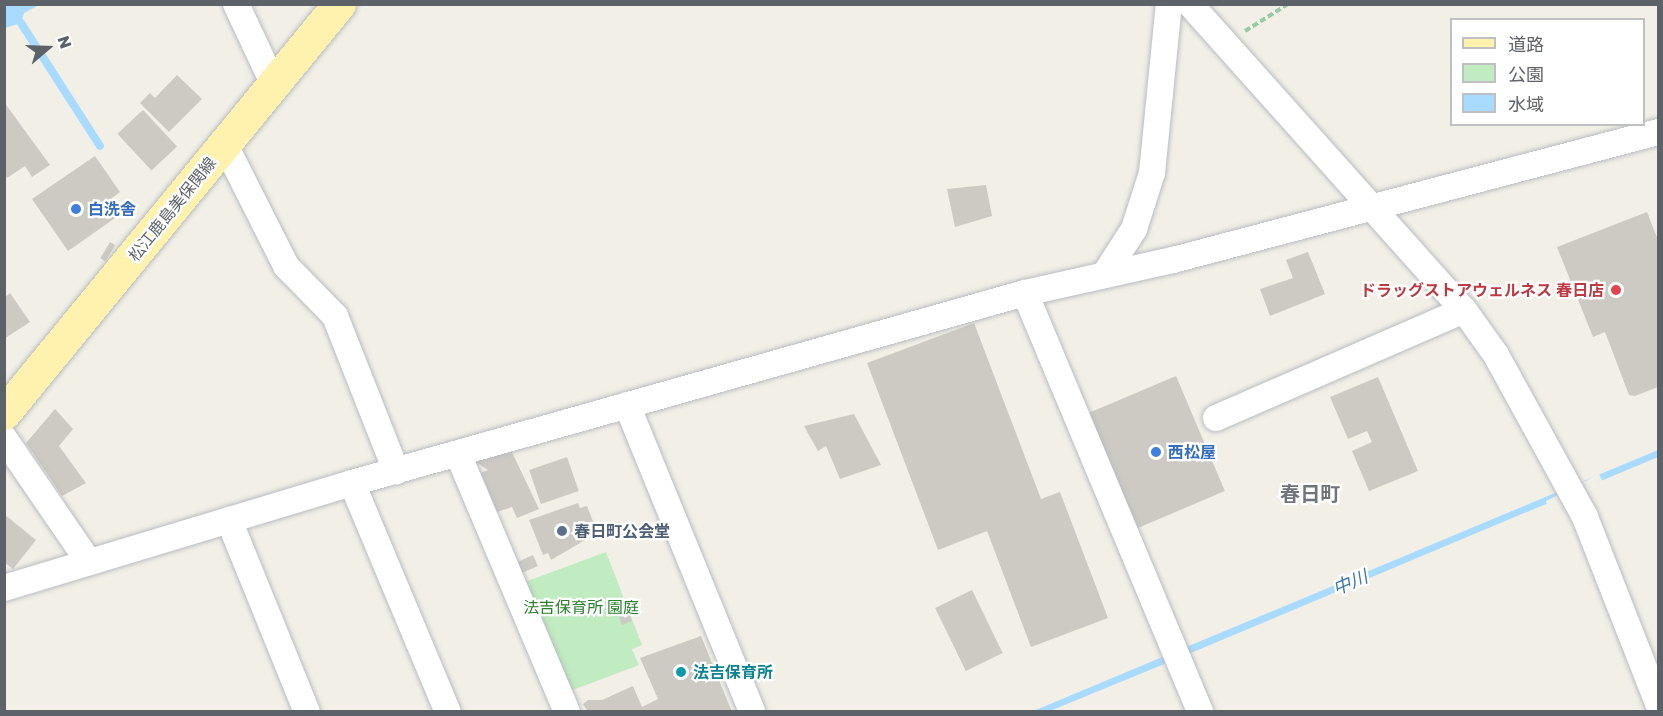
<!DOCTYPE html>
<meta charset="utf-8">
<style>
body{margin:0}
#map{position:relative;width:1663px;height:716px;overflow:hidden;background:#f1efe6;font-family:"Golos Text","Noto Sans JP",sans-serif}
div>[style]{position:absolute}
.green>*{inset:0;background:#c1ebc0}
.water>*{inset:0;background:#a9daff}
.pier>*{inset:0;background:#f1efe6;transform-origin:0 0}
.stream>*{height:8px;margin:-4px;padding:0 4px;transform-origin:4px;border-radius:4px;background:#a9daff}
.building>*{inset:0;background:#cdcac3;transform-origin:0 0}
.path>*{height:4px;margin-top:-2px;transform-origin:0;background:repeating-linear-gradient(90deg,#97cba5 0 6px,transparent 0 9px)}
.roads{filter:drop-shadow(0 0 2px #b9bcc1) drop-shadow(0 0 2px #b9bcc1)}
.minor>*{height:26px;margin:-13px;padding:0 13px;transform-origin:13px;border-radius:13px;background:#fff}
.major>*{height:33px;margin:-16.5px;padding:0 16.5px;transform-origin:16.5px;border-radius:16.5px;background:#fff1ae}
.dots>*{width:16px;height:16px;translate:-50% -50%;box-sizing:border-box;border:3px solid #fff;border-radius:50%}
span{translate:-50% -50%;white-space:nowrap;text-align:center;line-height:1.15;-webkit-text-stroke:4.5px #fff;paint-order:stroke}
.shop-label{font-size:16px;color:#366cbe;font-weight:700}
.left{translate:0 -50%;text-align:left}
.street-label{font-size:16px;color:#5d6268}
.health-label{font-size:16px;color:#be3a42;font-weight:700}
.right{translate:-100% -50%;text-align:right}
.service-label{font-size:16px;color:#4e5e75;font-weight:700}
.park-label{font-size:16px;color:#2a812e}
.culture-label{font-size:16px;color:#0d838f;font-weight:700}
.water-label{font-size:18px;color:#3674b4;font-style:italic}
.quarter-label{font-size:20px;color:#6e747a;font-weight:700}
.frame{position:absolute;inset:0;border:6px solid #5d6268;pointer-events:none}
.legend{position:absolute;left:1450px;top:18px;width:195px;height:108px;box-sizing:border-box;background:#fff;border:2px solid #bec0c3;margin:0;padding:8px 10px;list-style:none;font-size:18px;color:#5d6268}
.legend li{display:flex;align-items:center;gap:12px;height:30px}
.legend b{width:30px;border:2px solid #bec0c3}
.north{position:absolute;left:18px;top:18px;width:60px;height:60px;-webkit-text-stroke:4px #fff;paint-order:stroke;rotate:71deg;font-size:16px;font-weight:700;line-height:24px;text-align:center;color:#5d6268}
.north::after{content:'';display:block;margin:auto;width:21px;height:27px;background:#5d6268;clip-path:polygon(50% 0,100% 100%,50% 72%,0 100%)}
</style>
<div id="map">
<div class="green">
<div style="clip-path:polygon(606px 552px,642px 645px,632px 649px,639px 665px,570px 691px,525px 582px)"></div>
</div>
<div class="water">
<div style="clip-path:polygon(5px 4px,39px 4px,39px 5px,24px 13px,21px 23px,5px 28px)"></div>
<div style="clip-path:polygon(1658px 450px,1658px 457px,1174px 660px,1050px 711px,1031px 712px)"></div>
</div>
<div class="pier">
<div style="left:1599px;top:474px;width:7px;height:60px;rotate:63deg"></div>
</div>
<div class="stream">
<div style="left:21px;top:23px;width:146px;rotate:57.3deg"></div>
</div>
<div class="building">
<div style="clip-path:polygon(177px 75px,202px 99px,169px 132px,140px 103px,150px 93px,155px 98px)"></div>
<div style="clip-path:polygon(4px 102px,50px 165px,32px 177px,25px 166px,7px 178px,4px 174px)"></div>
<div style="left:143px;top:110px;width:50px;height:35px;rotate:47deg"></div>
<div style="clip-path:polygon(95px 156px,120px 192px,108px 201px,118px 216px,68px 251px,32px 199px)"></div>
<div style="clip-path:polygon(986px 185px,992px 216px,955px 227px,947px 189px)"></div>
<div style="clip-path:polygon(1647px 212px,1658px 240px,1658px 387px,1635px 396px,1629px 395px,1605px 332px,1593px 337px,1557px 247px)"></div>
<div style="left:110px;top:242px;width:6px;height:19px;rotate:31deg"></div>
<div style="clip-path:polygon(1308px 252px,1325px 294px,1270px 316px,1260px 289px,1293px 278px,1286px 260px)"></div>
<div style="clip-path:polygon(10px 293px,30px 322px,4px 339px,4px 298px)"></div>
<div style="clip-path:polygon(974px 323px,1041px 499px,1060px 492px,1108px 618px,1031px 647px,987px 531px,938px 550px,867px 363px)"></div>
<div style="left:1176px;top:376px;width:125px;height:95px;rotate:67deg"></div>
<div style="clip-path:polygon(1378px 377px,1418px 471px,1369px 491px,1352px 451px,1372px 442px,1367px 431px,1348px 439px,1330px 397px)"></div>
<div style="clip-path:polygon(55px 409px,73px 429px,59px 446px,86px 483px,62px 496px,26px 443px)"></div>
<div style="clip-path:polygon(854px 414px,881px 465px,840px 479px,826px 446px,818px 451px,804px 426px)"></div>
<div style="clip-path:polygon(510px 448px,539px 509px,517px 518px,512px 507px,497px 512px,481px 473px,488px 470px,476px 462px)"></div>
<div style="left:567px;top:457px;width:36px;height:40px;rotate:71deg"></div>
<div style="clip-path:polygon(578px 503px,580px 508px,587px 506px,594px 524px,588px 526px,592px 536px,551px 560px,548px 553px,543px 555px,529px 520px)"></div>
<div style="clip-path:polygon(4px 514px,36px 540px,13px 569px,4px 562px)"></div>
<div style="left:533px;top:555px;width:12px;height:20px;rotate:66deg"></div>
<div style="left:972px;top:590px;width:70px;height:41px;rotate:64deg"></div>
<div style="clip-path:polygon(623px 600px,632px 621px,622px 625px,614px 603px)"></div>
<div style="clip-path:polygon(701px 636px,732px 712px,588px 712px,583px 704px,588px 700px,602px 700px,633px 686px,642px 707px,658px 699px,640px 658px)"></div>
</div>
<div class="path">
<div style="left:1245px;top:31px;width:51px;rotate:-32.1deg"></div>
</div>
<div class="roads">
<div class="minor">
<div style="left:236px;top:4px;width:89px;rotate:64.9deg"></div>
<div style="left:1190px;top:4px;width:411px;rotate:48.2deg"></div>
<div style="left:1464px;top:310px;width:55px;rotate:54.6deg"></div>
<div style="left:1496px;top:355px;width:185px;rotate:61.2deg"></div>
<div style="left:1585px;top:517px;width:200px;rotate:68.6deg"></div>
<div style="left:225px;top:145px;width:136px;rotate:63.2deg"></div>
<div style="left:286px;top:266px;width:70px;rotate:45.6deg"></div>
<div style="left:335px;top:316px;width:167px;rotate:68.5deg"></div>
<div style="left:1105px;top:274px;width:54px;rotate:-57.2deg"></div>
<div style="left:1134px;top:229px;width:59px;rotate:-72.2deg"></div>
<div style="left:1152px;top:173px;width:170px;rotate:-84.3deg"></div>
<div style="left:1025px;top:293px;width:454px;rotate:67.3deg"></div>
<div style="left:627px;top:405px;width:331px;rotate:67.8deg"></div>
<div style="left:1216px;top:418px;width:270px;rotate:-23.5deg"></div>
<div style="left:4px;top:438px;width:150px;rotate:55.6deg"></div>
<div style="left:458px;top:454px;width:280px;rotate:67.1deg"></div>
<div style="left:352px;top:483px;width:248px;rotate:67.3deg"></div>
<div style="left:229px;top:520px;width:207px;rotate:67.9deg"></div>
<div style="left:4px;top:588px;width:363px;rotate:-16.8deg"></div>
<div style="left:352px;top:483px;width:699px;rotate:-15.77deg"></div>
<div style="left:1025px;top:293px;width:152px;rotate:-12.6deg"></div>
<div style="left:1173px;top:260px;width:502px;rotate:-14.78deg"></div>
</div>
<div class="major">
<div style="left:4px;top:413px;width:529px;rotate:-50.68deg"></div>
</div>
</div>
<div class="dots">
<div style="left:76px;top:209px;background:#3f7fe0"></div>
<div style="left:1616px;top:290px;background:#e0444e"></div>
<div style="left:1156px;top:452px;background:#3f7fe0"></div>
<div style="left:562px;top:531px;background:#5c6f8a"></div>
<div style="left:681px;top:672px;background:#0f9aa8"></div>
</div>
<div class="shop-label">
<span class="left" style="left:88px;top:209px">白洗舎</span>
<span class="left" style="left:1168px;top:452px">西松屋</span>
</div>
<div class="street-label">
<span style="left:172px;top:209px;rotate:-51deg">松江鹿島美保関線</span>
</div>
<div class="health-label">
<span class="right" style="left:1604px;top:290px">ドラッグストアウェルネス 春日店</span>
</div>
<div class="service-label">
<span class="left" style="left:574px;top:531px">春日町公会堂</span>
</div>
<div class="park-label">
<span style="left:581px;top:607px">法吉保育所 園庭</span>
</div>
<div class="culture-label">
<span class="left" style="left:693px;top:672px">法吉保育所</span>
</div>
<div class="water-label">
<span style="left:1350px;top:582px;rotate:-23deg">中川</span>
</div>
<div class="quarter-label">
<span style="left:1310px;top:493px">春日町</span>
</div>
<div class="frame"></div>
<ul class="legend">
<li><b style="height:8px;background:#fff1ae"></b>道路</li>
<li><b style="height:16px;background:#c1ebc0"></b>公園</li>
<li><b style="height:16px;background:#a9daff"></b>水域</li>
</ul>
<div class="north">N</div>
</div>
